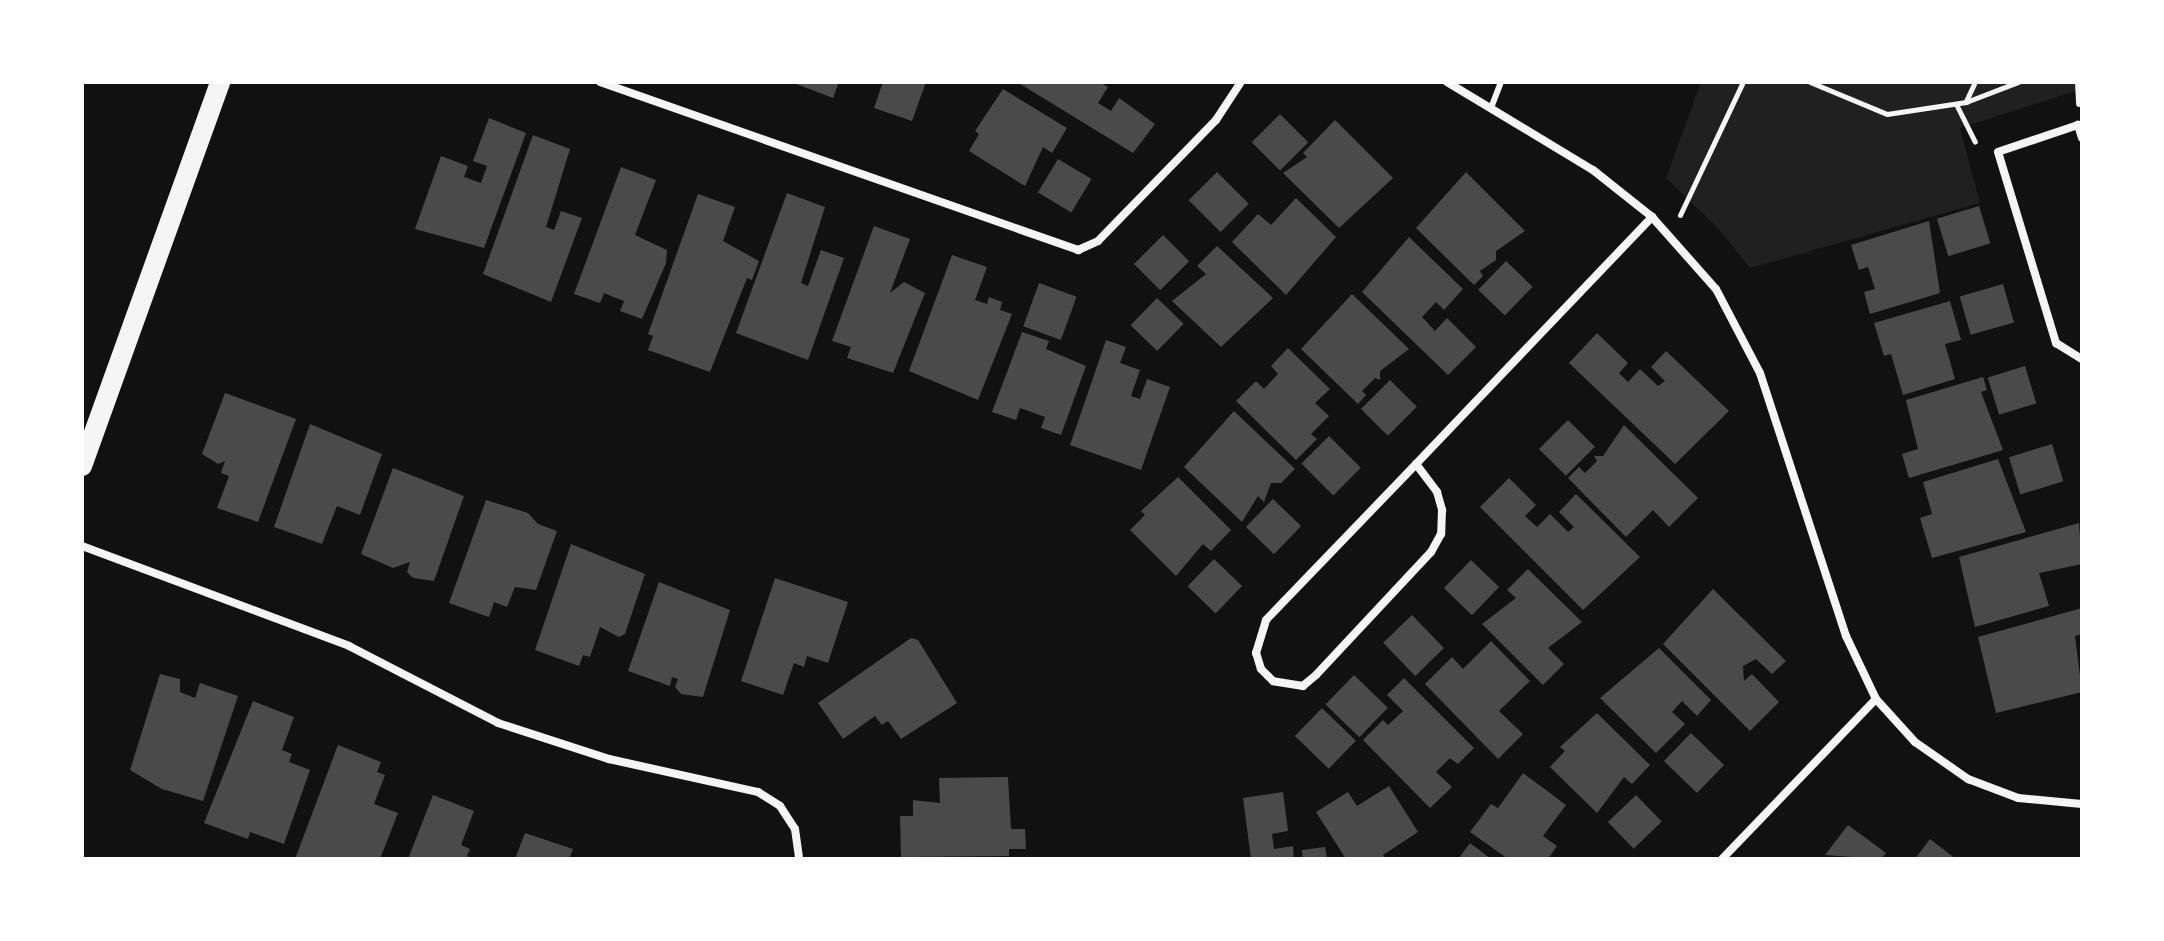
<!DOCTYPE html>
<style>
body{margin:0}
#map{position:relative;width:2164px;height:941px;overflow:hidden;background:#111;font-family:"Varela Round",sans-serif}
div>[style]{position:absolute}
.green>*{inset:0;background:#202020}
.building>*{inset:0;background:#4a4a4a;transform-origin:0 0}
.path>*{height:5px;margin:-2.5px;padding:0 2.5px;transform-origin:2.5px;border-radius:2.5px;background:#f5f5f5}
.service>*{height:6px;margin:-3px;padding:0 3px;transform-origin:3px;border-radius:3px;background:#f5f5f5}
.minor>*{height:8px;margin:-4px;padding:0 4px;transform-origin:4px;border-radius:4px;background:#f5f5f5}
.primary>*{height:20px;margin:-10px;padding:0 10px;transform-origin:10px;border-radius:10px;background:#f5f5f5}
span{translate:-50% -50%;white-space:nowrap;text-align:center;line-height:1.15;-webkit-text-stroke:6px #fff;paint-order:stroke}
.frame{position:absolute;inset:0;border:84px solid #fff;pointer-events:none}
</style>
<div id="map">
<div class="green">
<div style="clip-path:polygon(1701px 82px,2082px 82px,2082px 89px,1960px 128px,1980px 203px,1750px 268px,1718px 228px,1666px 178px)"></div>
</div>
<div class="building">
<div style="clip-path:polygon(791px 82px,839px 82px,833px 98px)"></div>
<div style="clip-path:polygon(883px 82px,926px 82px,912px 121px,874px 108px)"></div>
<div style="clip-path:polygon(1017px 82px,1099px 82px,1108px 87px,1098px 103px,1111px 111px,1119px 98px,1155px 124px,1133px 153px)"></div>
<div style="clip-path:polygon(1003px 89px,1067px 128px,1052px 153px,1043px 147px,1025px 186px,969px 151px,979px 134px,975px 131px)"></div>
<div style="left:1280px;top:114px;width:40px;height:40px;rotate:45deg"></div>
<div style="clip-path:polygon(489px 118px,526px 133px,484px 248px,415px 229px,441px 156px,468px 166px,464px 177px,481px 183px,487px 166px,473px 161px)"></div>
<div style="clip-path:polygon(1335px 120px,1393px 178px,1339px 228px,1283px 173px,1307px 157px,1303px 153px)"></div>
<div style="clip-path:polygon(533px 135px,570px 149px,546px 227px,554px 230px,561px 211px,582px 218px,551px 302px,483px 274px)"></div>
<div style="left:1058px;top:159px;width:39px;height:39px;rotate:31deg"></div>
<div style="clip-path:polygon(621px 167px,656px 180px,635px 235px,667px 250px,666px 263px,642px 319px,620px 311px,624px 301px,611px 296px,604px 293px,600px 303px,574px 294px)"></div>
<div style="left:1217px;top:172px;width:45px;height:40px;rotate:45deg"></div>
<div style="clip-path:polygon(1466px 172px,1525px 231px,1496px 251px,1496px 260px,1480px 271px,1483px 276px,1474px 285px,1416px 228px)"></div>
<div style="clip-path:polygon(787px 193px,825px 207px,801px 283px,808px 286px,821px 250px,844px 258px,808px 360px,736px 333px)"></div>
<div style="clip-path:polygon(698px 194px,735px 207px,723px 241px,759px 261px,752px 280px,747px 278px,710px 372px,648px 350px,653px 336px,648px 334px)"></div>
<div style="clip-path:polygon(1296px 198px,1336px 237px,1286px 295px,1232px 242px,1258px 214px,1271px 225px)"></div>
<div style="left:1979px;top:206px;width:39px;height:44px;rotate:73deg"></div>
<div style="clip-path:polygon(1929px 221px,1940px 293px,1870px 314px,1864px 292px,1875px 289px,1868px 267px,1859px 270px,1851px 245px)"></div>
<div style="clip-path:polygon(874px 226px,910px 239px,890px 293px,904px 282px,925px 293px,893px 373px,847px 358px,851px 347px,832px 341px)"></div>
<div style="left:1163px;top:235px;width:37px;height:41px;rotate:45deg"></div>
<div style="clip-path:polygon(1409px 237px,1463px 289px,1444px 310px,1436px 302px,1422px 317px,1435px 331px,1447px 318px,1476px 347px,1448px 375px,1362px 292px)"></div>
<div style="clip-path:polygon(1217px 246px,1273px 298px,1221px 347px,1172px 301px,1206px 274px,1197px 266px)"></div>
<div style="clip-path:polygon(952px 255px,987px 267px,975px 300px,987px 304px,989px 297px,1002px 302px,1000px 310px,1012px 314px,978px 400px,909px 371px)"></div>
<div style="left:1506px;top:261px;width:37px;height:40px;rotate:44deg"></div>
<div style="left:1039px;top:283px;width:40px;height:46px;rotate:20deg"></div>
<div style="left:2003px;top:284px;width:40px;height:45px;rotate:74deg"></div>
<div style="clip-path:polygon(1352px 294px,1409px 349px,1380px 371px,1380px 380px,1375px 378px,1362px 391px,1366px 395px,1358px 404px,1301px 349px)"></div>
<div style="left:1157px;top:298px;width:37px;height:38px;rotate:44deg"></div>
<div style="clip-path:polygon(1950px 301px,1961px 340px,1945px 344px,1955px 379px,1903px 395px,1891px 354px,1884px 356px,1874px 323px)"></div>
<div style="clip-path:polygon(1022px 332px,1049px 341px,1046px 349px,1086px 366px,1061px 435px,1041px 428px,1045px 417px,1020px 408px,1016px 420px,992px 412px)"></div>
<div style="clip-path:polygon(1597px 333px,1628px 363px,1619px 373px,1628px 382px,1640px 369px,1658px 386px,1665px 381px,1651px 367px,1666px 351px,1729px 411px,1675px 464px,1569px 363px)"></div>
<div style="clip-path:polygon(1106px 340px,1126px 347px,1120px 363px,1140px 370px,1131px 396px,1140px 399px,1147px 379px,1170px 387px,1141px 470px,1070px 445px)"></div>
<div style="clip-path:polygon(1288px 348px,1330px 389px,1315px 403px,1329px 416px,1311px 434px,1317px 439px,1296px 460px,1236px 401px,1256px 381px,1264px 389px,1278px 374px,1271px 366px)"></div>
<div style="left:2025px;top:366px;width:39px;height:39px;rotate:73deg"></div>
<div style="clip-path:polygon(1983px 377px,1987px 390px,1981px 392px,2003px 450px,1909px 478px,1902px 454px,1918px 449px,1906px 400px)"></div>
<div style="left:1390px;top:380px;width:38px;height:41px;rotate:45deg"></div>
<div style="clip-path:polygon(225px 393px,296px 419px,258px 522px,217px 508px,229px 476px,221px 473px,225px 461px,218px 464px,202px 454px)"></div>
<div style="clip-path:polygon(1234px 411px,1295px 469px,1281px 483px,1271px 483px,1264px 502px,1258px 496px,1242px 522px,1184px 467px)"></div>
<div style="left:1568px;top:420px;width:38px;height:41px;rotate:45deg"></div>
<div style="clip-path:polygon(310px 424px,382px 454px,360px 515px,337px 506px,322px 544px,274px 527px)"></div>
<div style="clip-path:polygon(1624px 425px,1698px 498px,1669px 527px,1653px 510px,1626px 537px,1568px 478px,1579px 467px,1585px 473px,1597px 461px,1594px 456px,1603px 456px)"></div>
<div style="left:1329px;top:436px;width:45px;height:39px;rotate:45deg"></div>
<div style="left:2052px;top:444px;width:39px;height:45px;rotate:73deg"></div>
<div style="clip-path:polygon(1998px 459px,2026px 532px,1932px 558px,1920px 518px,1932px 514px,1923px 482px)"></div>
<div style="clip-path:polygon(393px 468px,464px 496px,434px 581px,413px 578px,407px 572px,410px 562px,393px 568px,361px 554px)"></div>
<div style="clip-path:polygon(1178px 477px,1231px 530px,1211px 551px,1203px 544px,1176px 576px,1130px 530px,1145px 515px,1141px 511px)"></div>
<div style="clip-path:polygon(1509px 478px,1536px 505px,1525px 516px,1537px 527px,1550px 514px,1568px 532px,1574px 527px,1559px 512px,1576px 494px,1640px 557px,1583px 610px,1480px 507px)"></div>
<div style="left:1273px;top:499px;width:39px;height:39px;rotate:44deg"></div>
<div style="clip-path:polygon(486px 500px,528px 513px,538px 524px,557px 531px,536px 590px,515px 587px,507px 607px,494px 602px,489px 617px,449px 603px)"></div>
<div style="clip-path:polygon(2079px 523px,2082px 564px,2039px 573px,2049px 606px,1975px 627px,1959px 557px)"></div>
<div style="clip-path:polygon(571px 544px,645px 574px,625px 634px,619px 637px,600px 627px,590px 657px,583px 655px,579px 666px,535px 650px)"></div>
<div style="left:1214px;top:559px;width:39px;height:38px;rotate:44deg"></div>
<div style="left:1471px;top:560px;width:39px;height:39px;rotate:44deg"></div>
<div style="clip-path:polygon(1528px 569px,1582px 622px,1548px 648px,1564px 664px,1543px 685px,1482px 624px,1516px 598px,1507px 590px)"></div>
<div style="clip-path:polygon(775px 578px,848px 602px,828px 663px,807px 656px,804px 667px,794px 663px,783px 695px,741px 681px)"></div>
<div style="clip-path:polygon(659px 582px,730px 610px,703px 697px,681px 694px,675px 687px,678px 679px,672px 677px,670px 686px,628px 671px)"></div>
<div style="clip-path:polygon(1713px 589px,1786px 661px,1772px 674px,1756px 659px,1743px 666px,1744px 681px,1752px 674px,1779px 702px,1750px 731px,1663px 644px)"></div>
<div style="clip-path:polygon(2082px 608px,2082px 634px,2075px 636px,2082px 692px,1996px 713px,1978px 637px)"></div>
<div style="left:1412px;top:615px;width:46px;height:40px;rotate:46deg"></div>
<div style="clip-path:polygon(911px 638px,918px 640px,957px 703px,901px 739px,888px 721px,882px 725px,875px 716px,843px 739px,818px 703px)"></div>
<div style="clip-path:polygon(1491px 641px,1530px 681px,1499px 711px,1523px 734px,1498px 759px,1425px 684px,1452px 657px,1463px 669px)"></div>
<div style="clip-path:polygon(1659px 648px,1711px 700px,1697px 716px,1682px 701px,1672px 712px,1685px 724px,1656px 753px,1600px 698px)"></div>
<div style="clip-path:polygon(160px 674px,180px 679px,180px 692px,195px 698px,200px 683px,238px 696px,203px 801px,162px 789px,130px 770px)"></div>
<div style="left:1354px;top:675px;width:47px;height:41px;rotate:44deg"></div>
<div style="clip-path:polygon(1404px 678px,1474px 748px,1458px 764px,1450px 758px,1436px 772px,1452px 787px,1430px 808px,1363px 740px,1383px 720px,1388px 725px,1403px 711px,1387px 695px)"></div>
<div style="clip-path:polygon(253px 701px,294px 717px,282px 750px,292px 754px,289px 762px,310px 770px,284px 844px,250px 832px,248px 839px,204px 823px)"></div>
<div style="left:1322px;top:708px;width:47px;height:39px;rotate:44deg"></div>
<div style="clip-path:polygon(1597px 713px,1650px 765px,1632px 784px,1624px 777px,1597px 813px,1550px 767px,1565px 751px,1560px 747px)"></div>
<div style="left:1691px;top:733px;width:46px;height:39px;rotate:44deg"></div>
<div style="clip-path:polygon(338px 745px,381px 762px,377px 772px,385px 775px,374px 804px,398px 813px,380px 859px,295px 859px)"></div>
<div style="clip-path:polygon(1523px 773px,1566px 805px,1543px 836px,1557px 846px,1548px 859px,1508px 859px,1470px 832px,1491px 804px,1498px 808px)"></div>
<div style="clip-path:polygon(1008px 777px,1011px 829px,1025px 829px,1026px 849px,1009px 849px,1009px 856px,901px 857px,900px 816px,913px 816px,913px 800px,940px 803px,939px 778px)"></div>
<div style="clip-path:polygon(1389px 786px,1418px 832px,1383px 855px,1386px 859px,1346px 859px,1316px 812px,1348px 792px,1357px 806px)"></div>
<div style="clip-path:polygon(1283px 792px,1288px 831px,1272px 834px,1274px 849px,1293px 846px,1294px 859px,1251px 859px,1243px 798px)"></div>
<div style="clip-path:polygon(433px 795px,474px 811px,461px 845px,470px 849px,467px 856px,474px 859px,408px 859px)"></div>
<div style="left:1636px;top:795px;width:37px;height:39px;rotate:46deg"></div>
<div style="clip-path:polygon(1848px 825px,1886px 853px,1881px 859px,1825px 855px)"></div>
<div style="clip-path:polygon(525px 833px,573px 849px,569px 859px,515px 859px)"></div>
<div style="clip-path:polygon(1930px 839px,1956px 859px,1915px 859px)"></div>
<div style="clip-path:polygon(1470px 843px,1491px 859px,1458px 859px)"></div>
<div style="clip-path:polygon(1325px 847px,1327px 859px,1303px 859px,1302px 850px)"></div>
</div>
<div class="path">
<div style="left:1810px;top:82px;width:83px;rotate:22.6deg"></div>
<div style="left:1887px;top:114px;width:80px;rotate:-8.6deg"></div>
<div style="left:1966px;top:102px;width:56px;rotate:-21deg"></div>
<div style="left:2077px;top:82px;width:22px;rotate:87deg"></div>
<div style="left:1966px;top:101px;width:21px;rotate:-65deg"></div>
<div style="left:1956px;top:104px;width:42px;rotate:63.4deg"></div>
<div style="left:1680px;top:215px;width:147px;rotate:-64.7deg"></div>
</div>
<div class="service">
<div style="left:1491px;top:108px;width:28px;rotate:-69deg"></div>
</div>
<div class="minor">
<div style="left:600px;top:82px;width:507px;rotate:19.36deg"></div>
<div style="left:1078px;top:250px;width:22px;rotate:-24deg"></div>
<div style="left:1098px;top:241px;width:169px;rotate:-45.7deg"></div>
<div style="left:1216px;top:120px;width:45px;rotate:-56.7deg"></div>
<div style="left:1447px;top:82px;width:170px;rotate:31.1deg"></div>
<div style="left:1593px;top:170px;width:75px;rotate:38.5deg"></div>
<div style="left:1652px;top:217px;width:96px;rotate:48.4deg"></div>
<div style="left:1716px;top:289px;width:95px;rotate:62.4deg"></div>
<div style="left:1760px;top:373px;width:277px;rotate:71.9deg"></div>
<div style="left:1846px;top:636px;width:70px;rotate:64.5deg"></div>
<div style="left:1876px;top:699px;width:58px;rotate:47.8deg"></div>
<div style="left:1915px;top:742px;width:65px;rotate:34.9deg"></div>
<div style="left:1968px;top:779px;width:53px;rotate:20.8deg"></div>
<div style="left:2018px;top:798px;width:64px;rotate:5.4deg"></div>
<div style="left:2082px;top:138px;width:14px;rotate:-107deg"></div>
<div style="left:2078px;top:125px;width:84px;rotate:161.4deg"></div>
<div style="left:1998px;top:152px;width:200px;rotate:73.1deg"></div>
<div style="left:2056px;top:343px;width:31px;rotate:32deg"></div>
<div style="left:1416px;top:464px;width:35px;rotate:53deg"></div>
<div style="left:1437px;top:492px;width:19px;rotate:74deg"></div>
<div style="left:1442px;top:510px;width:24px;rotate:92deg"></div>
<div style="left:1441px;top:534px;width:21px;rotate:119deg"></div>
<div style="left:1431px;top:552px;width:168px;rotate:133.1deg"></div>
<div style="left:1316px;top:675px;width:17px;rotate:140deg"></div>
<div style="left:1303px;top:686px;width:30px;rotate:-171deg"></div>
<div style="left:1273px;top:681px;width:17px;rotate:-135deg"></div>
<div style="left:1261px;top:669px;width:17px;rotate:-107deg"></div>
<div style="left:1256px;top:653px;width:34px;rotate:-73deg"></div>
<div style="left:1266px;top:620px;width:216px;rotate:-46.1deg"></div>
<div style="left:1416px;top:464px;width:342px;rotate:-46.3deg"></div>
<div style="left:82px;top:546px;width:285px;rotate:20.5deg"></div>
<div style="left:349px;top:646px;width:168px;rotate:27.3deg"></div>
<div style="left:498px;top:723px;width:117px;rotate:18deg"></div>
<div style="left:609px;top:759px;width:153px;rotate:12.5deg"></div>
<div style="left:758px;top:792px;width:26px;rotate:32deg"></div>
<div style="left:780px;top:806px;width:27px;rotate:57deg"></div>
<div style="left:795px;top:829px;width:30px;rotate:82deg"></div>
<div style="left:1722px;top:859px;width:222px;rotate:-46.1deg"></div>
</div>
<div class="primary">
<div style="left:82px;top:466px;width:408px;rotate:-70.2deg"></div>
</div>
<div class="frame"></div>
</div>
